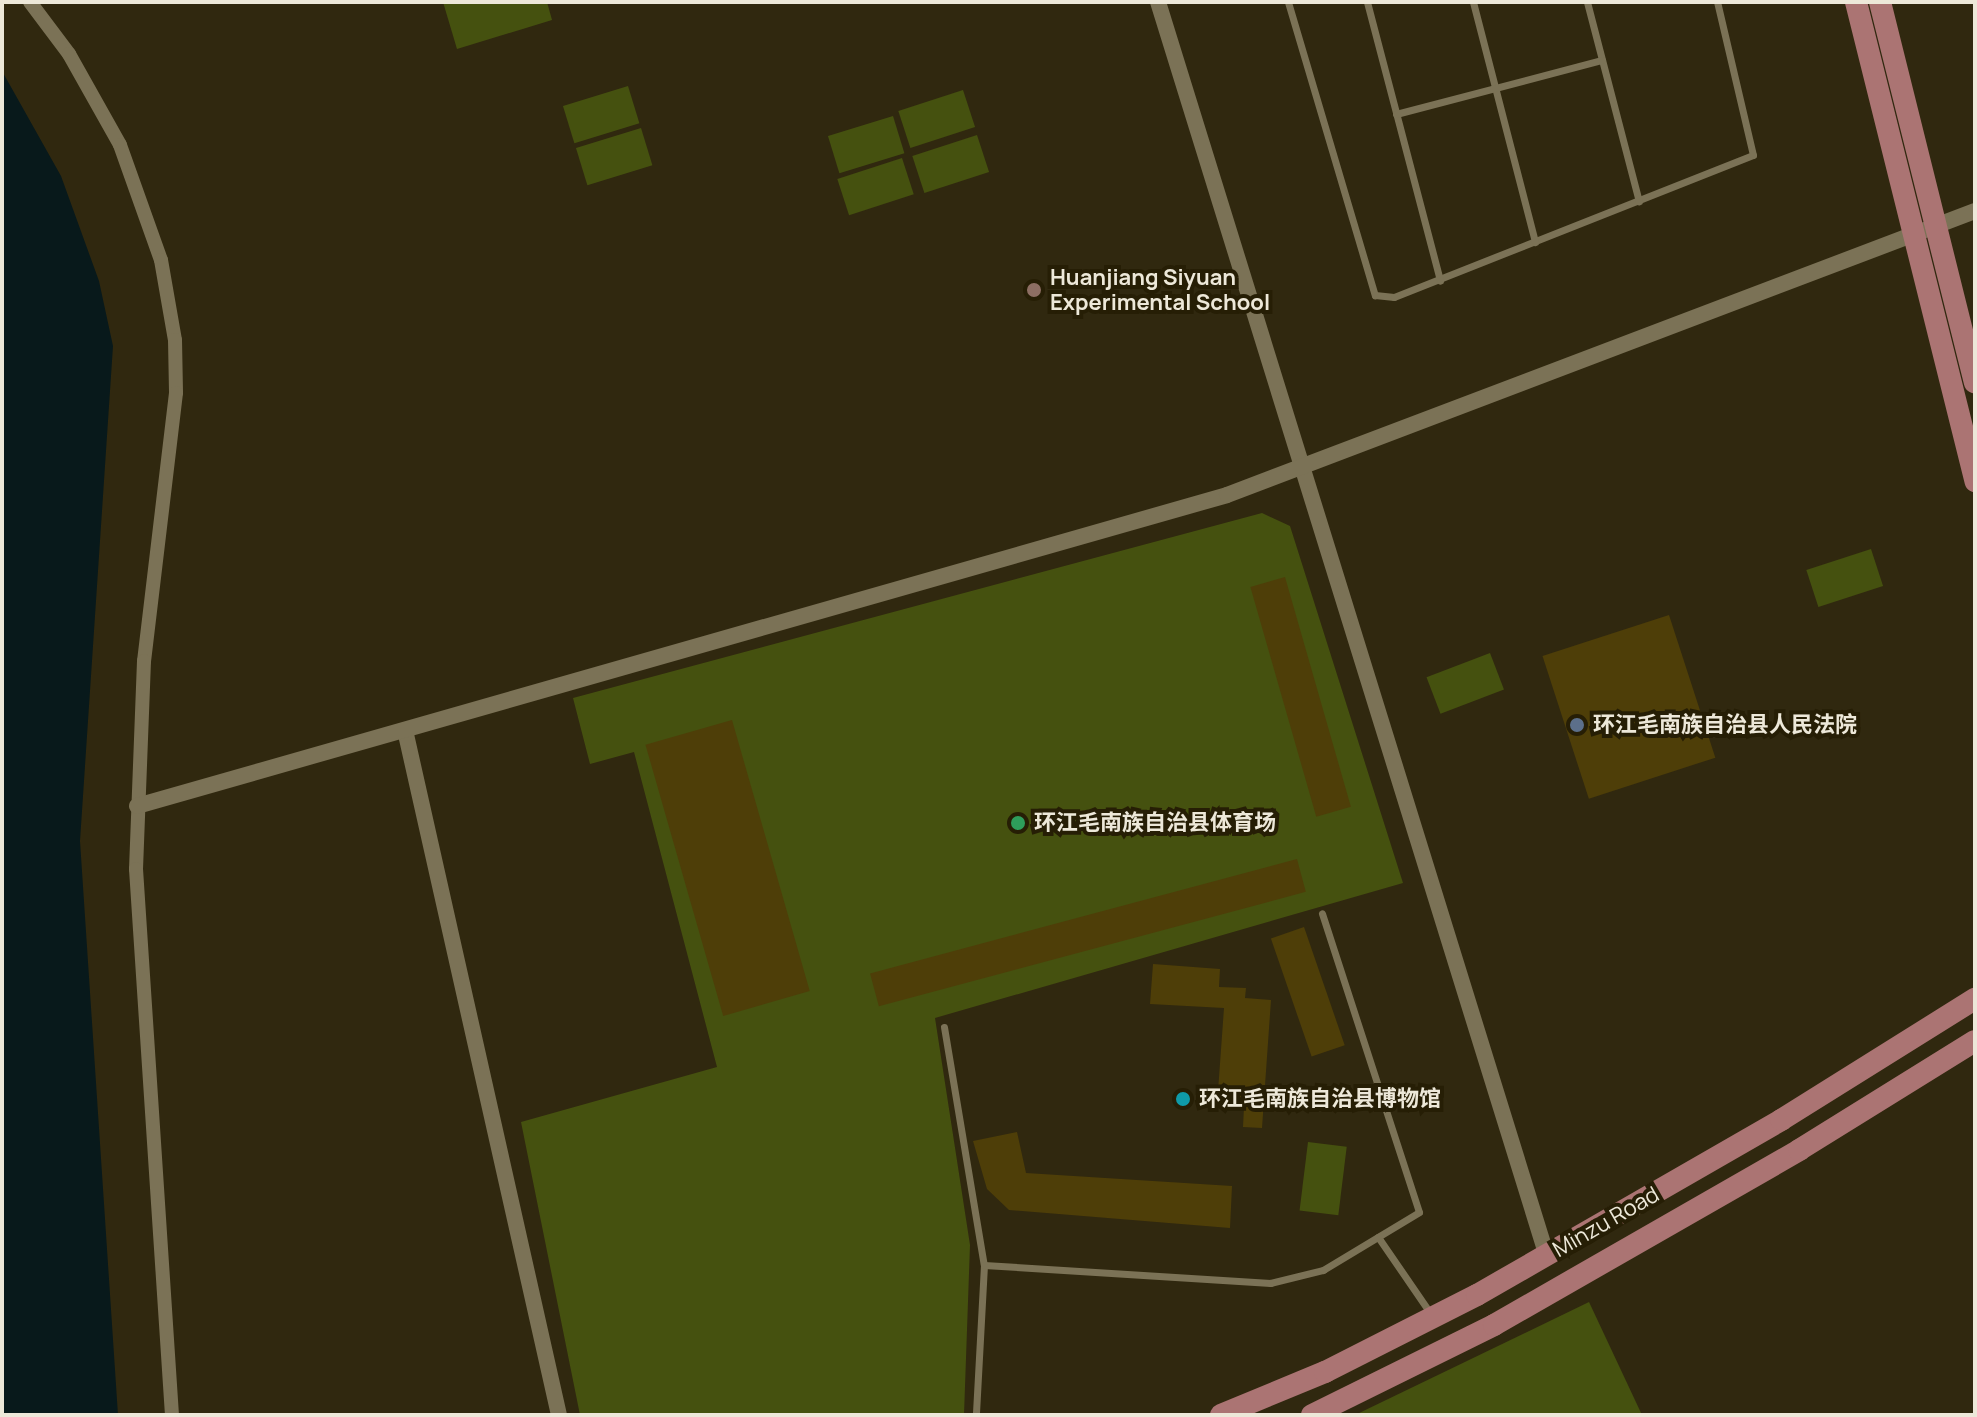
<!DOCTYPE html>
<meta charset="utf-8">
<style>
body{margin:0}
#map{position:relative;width:1977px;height:1417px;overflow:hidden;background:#30280f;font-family:Manrope,"Noto Sans SC",sans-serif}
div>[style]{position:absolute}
.green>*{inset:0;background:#45510f;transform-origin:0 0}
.water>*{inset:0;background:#08191b}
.building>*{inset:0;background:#4e3e08;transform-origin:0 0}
.service>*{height:7px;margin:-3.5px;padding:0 3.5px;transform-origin:3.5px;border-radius:3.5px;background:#7b7256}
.minor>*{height:14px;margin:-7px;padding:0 7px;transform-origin:7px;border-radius:7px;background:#7b7256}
.tertiary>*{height:16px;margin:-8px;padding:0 8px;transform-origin:8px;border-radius:8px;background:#7b7256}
.primary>*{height:22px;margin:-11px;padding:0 11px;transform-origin:11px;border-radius:11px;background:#ab7473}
.dots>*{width:22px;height:22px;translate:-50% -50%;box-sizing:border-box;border:4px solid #261e05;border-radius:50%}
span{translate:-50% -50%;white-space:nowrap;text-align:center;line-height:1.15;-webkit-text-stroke:8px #261e05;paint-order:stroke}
.poi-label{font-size:22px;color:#ede8d9;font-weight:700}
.left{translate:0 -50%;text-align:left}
.street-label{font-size:22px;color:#ede8d9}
.frame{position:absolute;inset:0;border:4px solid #ede8d9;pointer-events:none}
</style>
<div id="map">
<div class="green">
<div style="clip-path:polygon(443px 2px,547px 2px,552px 20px,457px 49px)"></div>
<div style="left:628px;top:86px;width:39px;height:68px;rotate:73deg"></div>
<div style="left:963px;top:90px;width:39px;height:68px;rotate:72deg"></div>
<div style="left:893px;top:116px;width:39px;height:68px;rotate:73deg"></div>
<div style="left:641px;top:128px;width:39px;height:68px;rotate:73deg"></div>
<div style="left:977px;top:135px;width:39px;height:68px;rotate:72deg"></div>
<div style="left:902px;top:158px;width:38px;height:68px;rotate:72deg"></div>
<div style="clip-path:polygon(1262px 513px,1290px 526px,1403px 883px,935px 1018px,970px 1245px,964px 1415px,580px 1415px,521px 1122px,717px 1067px,634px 752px,590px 764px,573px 698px)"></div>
<div style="left:1871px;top:549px;width:39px;height:68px;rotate:72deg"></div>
<div style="left:1490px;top:653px;width:39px;height:68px;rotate:69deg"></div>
<div style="left:1308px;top:1142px;width:39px;height:69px;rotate:7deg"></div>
<div style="clip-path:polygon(1589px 1302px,1642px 1415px,1355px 1415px)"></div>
</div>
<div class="water">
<div style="clip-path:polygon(2px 71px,61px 176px,99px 281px,113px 346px,80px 841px,118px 1415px,2px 1415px)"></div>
</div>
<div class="building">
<div style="left:1285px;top:577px;width:239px;height:36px;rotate:74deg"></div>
<div style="left:1669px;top:615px;width:150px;height:133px;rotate:72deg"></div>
<div style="left:732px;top:720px;width:282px;height:90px;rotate:74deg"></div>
<div style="left:1297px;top:859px;width:34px;height:442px;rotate:75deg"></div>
<div style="left:1304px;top:927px;width:125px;height:35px;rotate:71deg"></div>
<div style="clip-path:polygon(1153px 964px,1220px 969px,1219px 987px,1246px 988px,1245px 998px,1271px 1000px,1262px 1128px,1243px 1127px,1244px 1107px,1217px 1105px,1224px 1008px,1150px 1004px)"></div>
<div style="clip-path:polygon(1017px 1132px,1026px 1173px,1232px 1186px,1230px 1228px,1009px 1210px,987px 1189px,973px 1141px)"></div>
</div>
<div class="service">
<div style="left:1288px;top:2px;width:306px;rotate:73.5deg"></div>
<div style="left:1375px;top:295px;width:19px;rotate:6deg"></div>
<div style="left:1394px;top:297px;width:386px;rotate:-21.6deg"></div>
<div style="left:1753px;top:155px;width:157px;rotate:-103.2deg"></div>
<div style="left:1367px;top:2px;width:288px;rotate:75.3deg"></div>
<div style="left:1473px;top:2px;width:248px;rotate:75.5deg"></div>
<div style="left:1587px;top:2px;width:206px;rotate:75.4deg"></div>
<div style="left:1396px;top:114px;width:213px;rotate:-14.7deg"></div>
<div style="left:944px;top:1027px;width:241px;rotate:80.5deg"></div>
<div style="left:984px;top:1265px;width:150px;rotate:93.1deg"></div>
<div style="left:1378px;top:1237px;width:93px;rotate:55.5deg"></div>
<div style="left:984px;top:1265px;width:287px;rotate:3.6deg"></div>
<div style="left:1270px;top:1283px;width:55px;rotate:-13.8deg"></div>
<div style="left:1323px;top:1270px;width:112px;rotate:-31.1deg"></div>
<div style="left:1419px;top:1212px;width:314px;rotate:-108deg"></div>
</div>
<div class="minor">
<div style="left:30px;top:2px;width:65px;rotate:53.1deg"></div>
<div style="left:69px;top:54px;width:104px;rotate:60.7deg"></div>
<div style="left:120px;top:145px;width:122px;rotate:70.4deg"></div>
<div style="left:161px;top:260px;width:81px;rotate:80.1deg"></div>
<div style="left:175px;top:340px;width:53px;rotate:88.9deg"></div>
<div style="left:176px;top:393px;width:270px;rotate:96.8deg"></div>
<div style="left:144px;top:661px;width:208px;rotate:92.2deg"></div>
<div style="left:136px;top:869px;width:547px;rotate:86.23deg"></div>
</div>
<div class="tertiary">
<div style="left:1158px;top:2px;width:1313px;rotate:72.77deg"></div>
<div style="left:405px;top:730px;width:702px;rotate:77.33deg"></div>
<div style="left:137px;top:806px;width:1133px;rotate:-15.92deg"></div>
<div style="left:1227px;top:495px;width:800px;rotate:-20.79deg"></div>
</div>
<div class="primary">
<div style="left:1856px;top:2px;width:494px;rotate:76deg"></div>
<div style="left:1880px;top:2px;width:392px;rotate:76deg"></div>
<div style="left:1221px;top:1415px;width:113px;rotate:-22.5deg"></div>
<div style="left:1325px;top:1372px;width:170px;rotate:-26.9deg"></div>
<div style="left:1477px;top:1295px;width:351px;rotate:-29.9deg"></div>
<div style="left:1781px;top:1120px;width:229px;rotate:-32deg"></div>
<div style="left:1312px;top:1415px;width:203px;rotate:-26.3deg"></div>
<div style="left:1494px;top:1325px;width:352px;rotate:-29.8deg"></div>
<div style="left:1799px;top:1150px;width:207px;rotate:-31.8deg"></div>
</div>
<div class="dots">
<div style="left:1034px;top:290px;background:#8d6e63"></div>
<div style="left:1577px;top:725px;background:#5c6f8a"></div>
<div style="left:1018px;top:823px;background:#2e9e5b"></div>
<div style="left:1183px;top:1099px;background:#0f9aa8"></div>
</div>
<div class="poi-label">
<span class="left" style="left:1050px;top:290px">Huanjiang Siyuan<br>Experimental School</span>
<span class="left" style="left:1593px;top:725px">环江毛南族自治县人民法院</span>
<span class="left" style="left:1034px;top:823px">环江毛南族自治县体育场</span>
<span class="left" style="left:1199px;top:1099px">环江毛南族自治县博物馆</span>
</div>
<div class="street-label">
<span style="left:1606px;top:1222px;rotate:-30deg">Minzu Road</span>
</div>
<div class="frame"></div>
</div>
